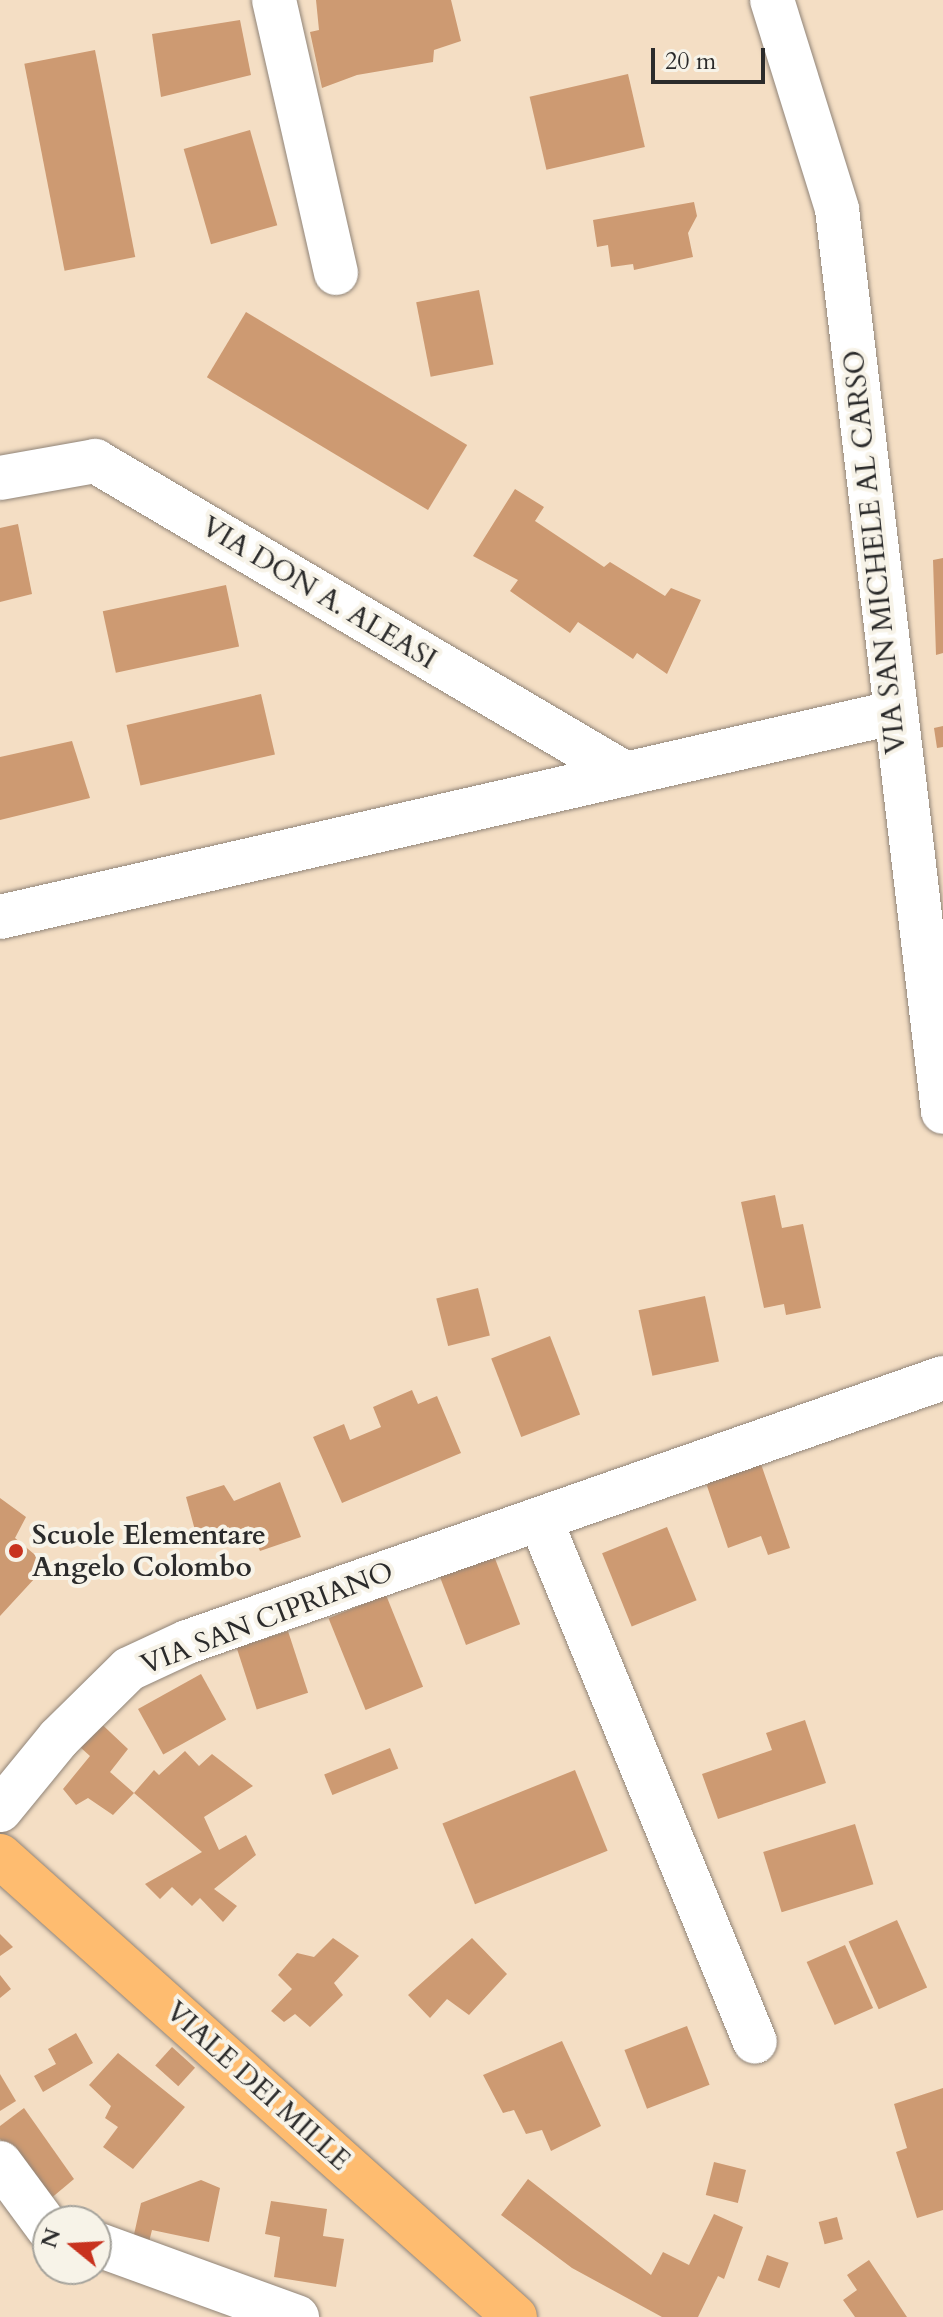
<!DOCTYPE html>
<style>
body{margin:0}
#map{position:relative;width:943px;height:2317px;overflow:hidden;background:#f4dec4;font-family:Cardo,serif}
div>[style]{position:absolute}
.building>*{inset:0;background:#cd9a72;transform-origin:0 0}
.roads{filter:drop-shadow(0 0 2px #908478) drop-shadow(0 0 2px #908478)}
.minor>*{height:44px;margin:-22px;padding:0 22px;transform-origin:22px;border-radius:22px;background:#fff}
.major>*{height:44px;margin:-22px;padding:0 22px;transform-origin:22px;border-radius:22px;background:#febc70}
.dots>*{width:22px;height:22px;translate:-50% -50%;box-sizing:border-box;border:4px solid #f7f3e8;border-radius:50%}
span{translate:-50% -50%;white-space:nowrap;text-align:center;line-height:1.15;-webkit-text-stroke:8px #f7f3e8;paint-order:stroke}
.street-label{font-size:28px;color:#2b2b2b}
.poi-label{font-size:28px;color:#2b2b2b;font-weight:700}
.left{translate:0 -50%;text-align:left}
.north{position:absolute;left:32px;top:2205px;width:80px;height:80px;box-sizing:border-box;background:#f7f3e8;border:2px solid #a5a39c;border-radius:50%;rotate:288deg;font-size:22px;font-weight:700;line-height:32px;text-align:center;color:#2b2b2b}
.north::after{content:'';display:block;margin:auto;width:28px;height:36px;background:#c8321e;clip-path:polygon(50% 0,100% 100%,50% 72%,0 100%)}
.scale{position:absolute;left:651px;top:48px;width:114px;height:36px;box-sizing:border-box;border:4px solid #2b2b2b;border-top:0;padding-left:10px;font-size:24px;line-height:28px;white-space:nowrap;color:#2b2b2b;-webkit-text-stroke:6px #f7f3e8;paint-order:stroke}
</style>
<div id="map">
<div class="building">
<div style="clip-path:polygon(316px 0,451px 0,461px 41px,434px 50px,433px 62px,357px 75px,322px 88px,310px 32px,319px 30px)"></div>
<div style="clip-path:polygon(240px 20px,251px 75px,161px 97px,152px 34px)"></div>
<div style="left:95px;top:50px;width:211px;height:72px;rotate:79deg"></div>
<div style="left:628px;top:74px;width:75px;height:101px;rotate:77deg"></div>
<div style="left:250px;top:130px;width:99px;height:69px;rotate:74deg"></div>
<div style="clip-path:polygon(694px 202px,697px 216px,688px 233px,693px 257px,634px 270px,633px 264px,611px 267px,608px 245px,597px 247px,593px 220px)"></div>
<div style="left:479px;top:290px;width:76px;height:64px;rotate:79deg"></div>
<div style="left:246px;top:312px;width:258px;height:76px;rotate:31deg"></div>
<div style="clip-path:polygon(515px 489px,544px 507px,535px 521px,604px 567px,610px 562px,665px 596px,671px 588px,701px 600px,667px 674px,637px 653px,633px 659px,578px 622px,570px 633px,510px 591px,518px 580px,473px 556px)"></div>
<div style="clip-path:polygon(18px 524px,32px 594px,0 602px,0 528px)"></div>
<div style="clip-path:polygon(943px 558px,943px 653px,936px 655px,933px 560px)"></div>
<div style="left:226px;top:585px;width:63px;height:126px;rotate:78deg"></div>
<div style="left:261px;top:694px;width:62px;height:138px;rotate:77deg"></div>
<div style="clip-path:polygon(943px 726px,943px 747px,937px 748px,934px 728px)"></div>
<div style="clip-path:polygon(72px 741px,90px 798px,0 820px,0 757px)"></div>
<div style="clip-path:polygon(775px 1195px,782px 1228px,803px 1224px,821px 1308px,786px 1315px,784px 1304px,764px 1308px,741px 1202px)"></div>
<div style="left:478px;top:1288px;width:49px;height:43px;rotate:76deg"></div>
<div style="left:705px;top:1296px;width:67px;height:68px;rotate:78deg"></div>
<div style="left:550px;top:1336px;width:84px;height:63px;rotate:69deg"></div>
<div style="clip-path:polygon(412px 1390px,418px 1404px,437px 1396px,461px 1453px,342px 1503px,313px 1437px,344px 1424px,350px 1440px,381px 1427px,373px 1407px)"></div>
<div style="clip-path:polygon(761px 1464px,790px 1548px,768px 1555px,761px 1536px,728px 1548px,706px 1483px)"></div>
<div style="clip-path:polygon(280px 1482px,301px 1537px,260px 1551px,249px 1526px,199px 1545px,186px 1497px,224px 1485px,234px 1501px)"></div>
<div style="clip-path:polygon(0 1498px,26px 1517px,15px 1538px,47px 1565px,0 1616px)"></div>
<div style="left:667px;top:1527px;width:79px;height:70px;rotate:68deg"></div>
<div style="left:494px;top:1556px;width:73px;height:58px;rotate:69deg"></div>
<div style="left:386px;top:1595px;width:99px;height:62px;rotate:68deg"></div>
<div style="left:288px;top:1631px;width:65px;height:54px;rotate:72deg"></div>
<div style="left:201px;top:1674px;width:52px;height:72px;rotate:61deg"></div>
<div style="clip-path:polygon(92px 1715px,128px 1749px,110px 1772px,134px 1793px,113px 1815px,88px 1798px,76px 1805px,63px 1789px,90px 1756px,71px 1739px)"></div>
<div style="clip-path:polygon(805px 1720px,826px 1783px,718px 1819px,702px 1774px,772px 1750px,766px 1733px)"></div>
<div style="left:390px;top:1748px;width:22px;height:71px;rotate:68deg"></div>
<div style="clip-path:polygon(185px 1751px,199px 1766px,212px 1754px,253px 1786px,204px 1817px,219px 1850px,246px 1835px,256px 1855px,214px 1889px,237px 1906px,223px 1922px,200px 1898px,192px 1906px,172px 1887px,160px 1899px,145px 1884px,202px 1852px,134px 1793px,154px 1770px,159px 1775px)"></div>
<div style="left:575px;top:1770px;width:87px;height:143px;rotate:68deg"></div>
<div style="left:855px;top:1824px;width:63px;height:96px;rotate:73deg"></div>
<div style="left:897px;top:1920px;width:74px;height:53px;rotate:66deg"></div>
<div style="clip-path:polygon(0 1934px,13px 1947px,0 1956px)"></div>
<div style="clip-path:polygon(333px 1938px,359px 1956px,334px 1983px,343px 1995px,310px 2027px,295px 2014px,284px 2022px,271px 2011px,292px 1989px,278px 1975px,297px 1953px,314px 1957px)"></div>
<div style="clip-path:polygon(472px 1938px,507px 1974px,469px 2015px,447px 1999px,430px 2018px,408px 1995px)"></div>
<div style="left:845px;top:1945px;width:69px;height:42px;rotate:66deg"></div>
<div style="clip-path:polygon(0 1975px,11px 1989px,0 1998px)"></div>
<div style="left:687px;top:2026px;width:63px;height:67px;rotate:69deg"></div>
<div style="clip-path:polygon(76px 2033px,93px 2063px,43px 2092px,34px 2076px,56px 2064px,48px 2049px)"></div>
<div style="clip-path:polygon(562px 2041px,601px 2126px,551px 2151px,542px 2130px,526px 2134px,514px 2110px,503px 2113px,483px 2075px)"></div>
<div style="left:172px;top:2047px;width:31px;height:25px;rotate:42deg"></div>
<div style="clip-path:polygon(118px 2053px,185px 2107px,133px 2169px,103px 2147px,118px 2127px,105px 2118px,111px 2106px,89px 2085px)"></div>
<div style="clip-path:polygon(0 2074px,16px 2101px,0 2111px)"></div>
<div style="clip-path:polygon(943px 2088px,943px 2210px,917px 2218px,896px 2152px,907px 2148px,894px 2104px)"></div>
<div style="clip-path:polygon(24px 2108px,74px 2179px,49px 2200px,0 2139px,0 2126px)"></div>
<div style="left:714px;top:2162px;width:33px;height:34px;rotate:14deg"></div>
<div style="clip-path:polygon(528px 2179px,651px 2275px,663px 2252px,689px 2265px,714px 2214px,743px 2227px,724px 2279px,718px 2276px,698px 2317px,662px 2317px,572px 2268px,501px 2215px)"></div>
<div style="clip-path:polygon(201px 2180px,220px 2188px,209px 2242px,152px 2230px,149px 2242px,133px 2239px,141px 2203px)"></div>
<div style="clip-path:polygon(271px 2201px,327px 2209px,323px 2236px,344px 2239px,336px 2287px,274px 2277px,280px 2237px,265px 2234px)"></div>
<div style="left:837px;top:2217px;width:23px;height:19px;rotate:75deg"></div>
<div style="left:767px;top:2255px;width:23px;height:27px;rotate:20deg"></div>
<div style="clip-path:polygon(869px 2260px,907px 2317px,855px 2317px,843px 2300px,857px 2290px,847px 2275px)"></div>
</div>
<div class="roads">
<div class="minor">
<div style="left:274px;top:0;width:280px;rotate:77.2deg"></div>
<div style="left:772px;top:0;width:219px;rotate:72.7deg"></div>
<div style="left:837px;top:209px;width:909px;rotate:83.3deg"></div>
<div style="left:0;top:478px;width:97px;rotate:-10.1deg"></div>
<div style="left:95px;top:461px;width:616px;rotate:30.52deg"></div>
<div style="left:0;top:917px;width:915px;rotate:-12.88deg"></div>
<div style="left:540px;top:1519px;width:565px;rotate:67.65deg"></div>
<div style="left:0;top:1810px;width:93px;rotate:-50.7deg"></div>
<div style="left:59px;top:1738px;width:98px;rotate:-44.6deg"></div>
<div style="left:129px;top:1669px;width:64px;rotate:-25deg"></div>
<div style="left:187px;top:1642px;width:801px;rotate:-19.25deg"></div>
<div style="left:0;top:2163px;width:81px;rotate:53.6deg"></div>
<div style="left:96px;top:2244px;width:214px;rotate:20deg"></div>
</div>
<div class="major">
<div style="left:0;top:1856px;width:691px;rotate:41.83deg"></div>
</div>
</div>
<div class="dots">
<div style="left:16px;top:1551px;background:#c8321e"></div>
</div>
<div class="street-label">
<span style="left:875px;top:552px;rotate:-96deg">VIA SAN MICHELE AL CARSO</span>
<span style="left:319px;top:593px;rotate:31deg">VIA DON A. ALEASI</span>
<span style="left:267px;top:1618px;rotate:-21deg">VIA SAN CIPRIANO</span>
<span style="left:258px;top:2086px;rotate:42deg">VIALE DEI MILLE</span>
</div>
<div class="poi-label">
<span class="left" style="left:32px;top:1551px">Scuole Elementare<br>Angelo Colombo</span>
</div>
<div class="north">N</div>
<div class="scale">20 m</div>
</div>
